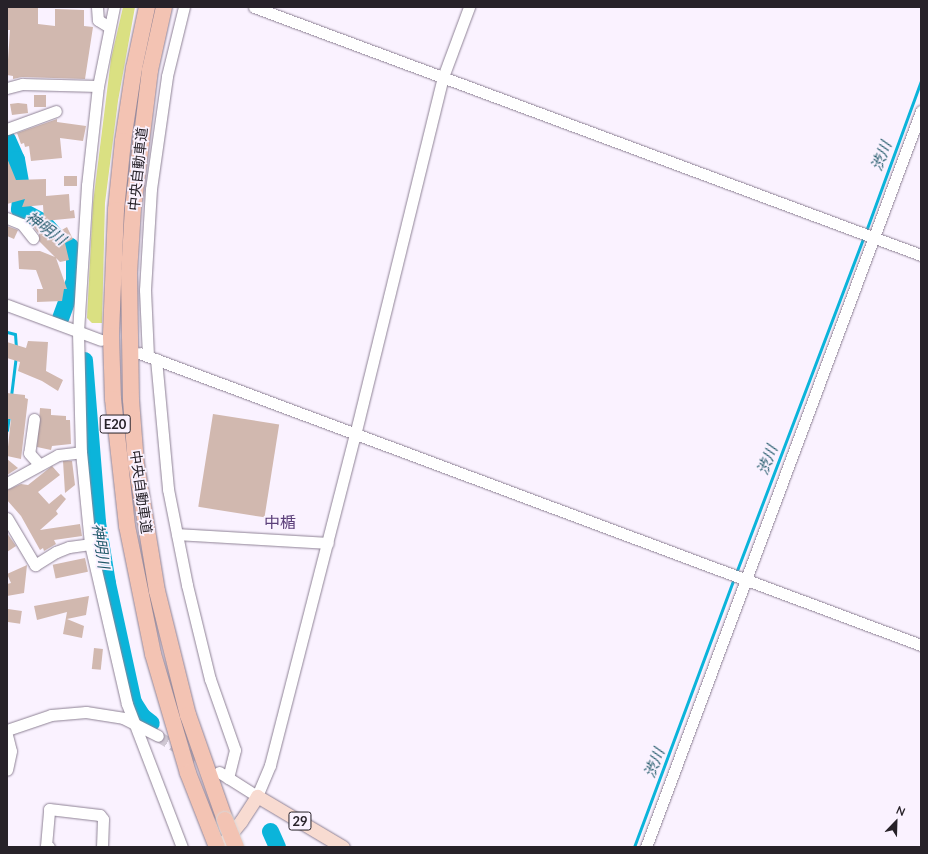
<!DOCTYPE html>
<meta charset="utf-8">
<style>
body{margin:0}
#map{position:relative;width:928px;height:854px;overflow:hidden;background:#faf2ff;font-family:Lato,"Noto Sans JP",sans-serif}
div>[style]{position:absolute}
.green>*{inset:0;background:#dae082}
.stream>*{height:3px;margin:-1.5px;padding:0 1.5px;transform-origin:1.5px;border-radius:1.5px;background:#0bb4da}
.river>*{height:17px;margin:-8.5px;padding:0 8.5px;transform-origin:8.5px;border-radius:8.5px;background:#0bb4da}
.building>*{inset:0;background:#d1b8af;transform-origin:0 0}
.minor-tunnel>*{height:11px;margin-top:-5.5px;transform-origin:0;background:repeating-linear-gradient(90deg,#d0c8d4 0 11px,transparent 0 16.5px)}
.roads{filter:drop-shadow(0 0 1px #8e8295) drop-shadow(0 0 1px #8e8295)}
.minor>*{height:11px;margin:-5.5px;padding:0 5.5px;transform-origin:5.5px;border-radius:5.5px;background:#fff}
.major>*{height:13px;margin:-6.5px;padding:0 6.5px;transform-origin:6.5px;border-radius:6.5px;background:#f8dbd1}
.highway>*{height:16px;margin:-8px;padding:0 8px;transform-origin:8px;border-radius:8px;background:#f3c3b3}
.bridges{filter:drop-shadow(0 0 1px #d8d7d8) drop-shadow(0 0 1px #d8d7d8)}
.highway-bridge>*{height:16px;margin:-8px;padding:0 8px;transform-origin:8px;border-radius:8px;background:#f3c3b3}
span{translate:-50% -50%;white-space:nowrap;text-align:center;line-height:1.15;-webkit-text-stroke:3.5px #faf2ff;paint-order:stroke}
.shield-label span{padding:1px 3px;background:#faf2ff;border:1px solid;border-radius:3px;-webkit-text-stroke-width:0}
.shield-label{font-size:13px;color:#272229;font-weight:700}
.street-label{font-size:14px;color:#272229}
.water-label{font-size:15px;color:#205869;font-style:italic}
.quarter-label{font-size:16px;color:#5b3f7a}
.frame{position:absolute;inset:0;border:8px solid #272229;pointer-events:none}
.north{position:absolute;left:876px;top:802px;width:40px;height:40px;-webkit-text-stroke:3px #faf2ff;paint-order:stroke;rotate:23deg;font-size:11px;font-weight:700;line-height:16px;text-align:center;color:#272229}
.north::after{content:'';display:block;margin:auto;width:14px;height:18px;background:#272229;clip-path:polygon(50% 0,100% 100%,50% 72%,0 100%)}
</style>
<div id="map">
<div class="green">
<div style="clip-path:polygon(123px 7px,135px 7px,118px 101px,105px 203px,102px 323px,92px 323px,87px 318px,93px 203px,111px 59px)"></div>
</div>
<div class="stream">
<div style="left:866px;top:231px;width:160px;rotate:-69.9deg"></div>
<div style="left:7px;top:332px;width:8px;rotate:14deg"></div>
<div style="left:15px;top:334px;width:14px;rotate:86deg"></div>
<div style="left:11px;top:396px;width:38px;rotate:-83deg"></div>
<div style="left:7px;top:430px;width:15px;rotate:-82deg"></div>
<div style="left:736px;top:573px;width:360px;rotate:-69.2deg"></div>
<div style="left:634px;top:847px;width:287px;rotate:-69.6deg"></div>
</div>
<div class="river">
<div style="left:7px;top:139px;width:22px;rotate:66deg"></div>
<div style="left:16px;top:159px;width:28px;rotate:80deg"></div>
<div style="left:21px;top:187px;width:22px;rotate:95deg"></div>
<div style="left:19px;top:209px;width:27px;rotate:28deg"></div>
<div style="left:43px;top:222px;width:25px;rotate:48deg"></div>
<div style="left:60px;top:241px;width:11px;rotate:27deg"></div>
<div style="left:70px;top:246px;width:14px;rotate:73deg"></div>
<div style="left:74px;top:259px;width:21px;rotate:90deg"></div>
<div style="left:74px;top:280px;width:40px;rotate:110.2deg"></div>
<div style="left:84px;top:360px;width:163px;rotate:85.4deg"></div>
<div style="left:97px;top:522px;width:62px;rotate:80.7deg"></div>
<div style="left:107px;top:583px;width:122px;rotate:77.7deg"></div>
<div style="left:133px;top:702px;width:17px;rotate:57deg"></div>
<div style="left:142px;top:716px;width:11px;rotate:38deg"></div>
<div style="left:270px;top:831px;width:17px;rotate:66deg"></div>
</div>
<div class="building">
<div style="clip-path:polygon(8px 7px,38px 7px,38px 24px,55px 26px,55px 9px,84px 10px,84px 26px,93px 27px,85px 79px,22px 77px,13px 79px,13px 76px,7px 75px,10px 30px,8px 30px)"></div>
<div style="left:34px;top:95px;width:12px;height:12px"></div>
<div style="clip-path:polygon(18px 103px,27px 104px,28px 113px,12px 115px,10px 104px)"></div>
<div style="clip-path:polygon(57px 119px,57px 122px,86px 126px,83px 141px,60px 138px,62px 158px,31px 161px,29px 146px,25px 147px,24px 143px,21px 144px,17px 133px)"></div>
<div style="clip-path:polygon(7px 158px,16px 180px,46px 179px,46px 196px,69px 194px,70px 211px,74px 210px,75px 218px,44px 221px,43px 205px,22px 207px,25px 199px,7px 204px)"></div>
<div style="left:64px;top:176px;width:13px;height:10px"></div>
<div style="clip-path:polygon(29px 221px,39px 225px,51px 236px,67px 227px,73px 239px,65px 243px,69px 260px,60px 262px,56px 258px,67px 289px,64px 289px,62px 301px,37px 302px,37px 289px,43px 289px,36px 270px,19px 269px,18px 251px,40px 251px,55px 257px,39px 241px,39px 234px)"></div>
<div style="clip-path:polygon(7px 226px,18px 230px,14px 239px,7px 236px)"></div>
<div style="clip-path:polygon(28px 341px,48px 342px,46px 371px,63px 380px,58px 391px,42px 381px,18px 371px,20px 362px,7px 358px,7px 342px,26px 348px)"></div>
<div style="clip-path:polygon(7px 393px,25px 395px,25px 398px,28px 399px,21px 459px,7px 456px,11px 419px,7px 419px)"></div>
<div style="clip-path:polygon(40px 408px,51px 409px,51px 415px,66px 416px,66px 420px,70px 420px,71px 444px,52px 446px,51px 450px,37px 447px)"></div>
<div style="left:213px;top:414px;width:67px;height:94px;rotate:9deg"></div>
<div style="clip-path:polygon(7px 459px,18px 468px,7px 475px)"></div>
<div style="clip-path:polygon(63px 461px,72px 461px,75px 485px,65px 493px)"></div>
<div style="clip-path:polygon(52px 466px,60px 475px,38px 492px,49px 504px,61px 494px,66px 499px,56px 511px,58px 514px,40px 530px,80px 524px,82px 536px,54px 540px,56px 544px,44px 551px,43px 548px,40px 550px,21px 516px,7px 500px,7px 490px,21px 484px,28px 485px)"></div>
<div style="clip-path:polygon(7px 533px,16px 546px,7px 552px)"></div>
<div style="left:85px;top:558px;width:14px;height:33px;rotate:78deg"></div>
<div style="clip-path:polygon(27px 565px,24px 593px,7px 596px,7px 584px,11px 583px,7px 574px)"></div>
<div style="clip-path:polygon(89px 596px,86px 615px,67px 619px,84px 626px,82px 638px,63px 634px,67px 612px,37px 620px,34px 606px)"></div>
<div style="left:8px;top:609px;width:14px;height:13px;rotate:8deg"></div>
<div style="left:94px;top:648px;width:9px;height:21px;rotate:6deg"></div>
</div>
<div class="minor-tunnel">
<div style="left:158px;top:736px;width:57px;rotate:30.6deg"></div>
</div>
<div class="roads">
<div class="minor">
<div style="left:97px;top:7px;width:13px;rotate:86deg"></div>
<div style="left:98px;top:20px;width:13px;rotate:32deg"></div>
<div style="left:114px;top:7px;width:81px;rotate:101.4deg"></div>
<div style="left:98px;top:86px;width:100px;rotate:96.3deg"></div>
<div style="left:87px;top:185px;width:147px;rotate:93.5deg"></div>
<div style="left:78px;top:332px;width:120px;rotate:88.6deg"></div>
<div style="left:81px;top:452px;width:92px;rotate:84.4deg"></div>
<div style="left:90px;top:544px;width:164px;rotate:77deg"></div>
<div style="left:127px;top:704px;width:153px;rotate:69deg"></div>
<div style="left:254px;top:7px;width:712px;rotate:20.4deg"></div>
<div style="left:7px;top:88px;width:16px;rotate:-15deg"></div>
<div style="left:22px;top:84px;width:76px;rotate:1.5deg"></div>
<div style="left:7px;top:129px;width:52px;rotate:-20.2deg"></div>
<div style="left:7px;top:218px;width:16px;rotate:22deg"></div>
<div style="left:22px;top:224px;width:18px;rotate:52deg"></div>
<div style="left:7px;top:305px;width:100px;rotate:20.4deg"></div>
<div style="left:139px;top:353px;width:835px;rotate:20.48deg"></div>
<div style="left:148px;top:356px;width:66px;rotate:-92.6deg"></div>
<div style="left:145px;top:290px;width:101px;rotate:-86.6deg"></div>
<div style="left:151px;top:189px;width:114px;rotate:-81.9deg"></div>
<div style="left:167px;top:76px;width:71px;rotate:-76.2deg"></div>
<div style="left:156px;top:359px;width:131px;rotate:84.7deg"></div>
<div style="left:168px;top:489px;width:98px;rotate:78.8deg"></div>
<div style="left:187px;top:585px;width:97px;rotate:76.3deg"></div>
<div style="left:210px;top:679px;width:75px;rotate:70.6deg"></div>
<div style="left:235px;top:750px;width:29px;rotate:104deg"></div>
<div style="left:34px;top:419px;width:34px;rotate:98deg"></div>
<div style="left:29px;top:453px;width:15px;rotate:48deg"></div>
<div style="left:7px;top:483px;width:58px;rotate:-28.8deg"></div>
<div style="left:58px;top:455px;width:23px;rotate:-7deg"></div>
<div style="left:7px;top:518px;width:55px;rotate:59.2deg"></div>
<div style="left:35px;top:565px;width:25px;rotate:-32deg"></div>
<div style="left:56px;top:552px;width:14px;rotate:-21deg"></div>
<div style="left:69px;top:547px;width:21px;rotate:-8deg"></div>
<div style="left:177px;top:534px;width:151px;rotate:3.4deg"></div>
<div style="left:7px;top:730px;width:46px;rotate:-18.8deg"></div>
<div style="left:51px;top:715px;width:35px;rotate:-5deg"></div>
<div style="left:86px;top:712px;width:37px;rotate:9deg"></div>
<div style="left:123px;top:718px;width:39px;rotate:27deg"></div>
<div style="left:7px;top:735px;width:16px;rotate:76deg"></div>
<div style="left:11px;top:751px;width:19px;rotate:102deg"></div>
<div style="left:219px;top:772px;width:45px;rotate:32.3deg"></div>
<div style="left:257px;top:796px;width:34px;rotate:-67deg"></div>
<div style="left:270px;top:765px;width:341px;rotate:-75.6deg"></div>
<div style="left:355px;top:435px;width:369px;rotate:-76.2deg"></div>
<div style="left:443px;top:77px;width:75px;rotate:-69.6deg"></div>
<div style="left:49px;top:847px;width:3px;rotate:-162deg"></div>
<div style="left:46px;top:846px;width:37px;rotate:-85deg"></div>
<div style="left:49px;top:809px;width:51px;rotate:6.7deg"></div>
<div style="left:100px;top:815px;width:5px;rotate:53deg"></div>
<div style="left:103px;top:819px;width:28px;rotate:92deg"></div>
<div style="left:646px;top:847px;width:786px;rotate:-69.51deg"></div>
</div>
<div class="major">
<div style="left:220px;top:847px;width:33px;rotate:-51deg"></div>
<div style="left:241px;top:821px;width:30px;rotate:-57deg"></div>
<div style="left:257px;top:796px;width:100px;rotate:30.7deg"></div>
</div>
<div class="highway">
<div style="left:147px;top:7px;width:62px;rotate:102deg"></div>
<div style="left:134px;top:68px;width:74px;rotate:98.6deg"></div>
<div style="left:123px;top:141px;width:69px;rotate:95.8deg"></div>
<div style="left:116px;top:210px;width:126px;rotate:92.3deg"></div>
<div style="left:111px;top:336px;width:63px;rotate:88.2deg"></div>
<div style="left:113px;top:399px;width:128px;rotate:83.7deg"></div>
<div style="left:127px;top:526px;width:131px;rotate:78.5deg"></div>
<div style="left:153px;top:654px;width:124px;rotate:73.6deg"></div>
<div style="left:188px;top:773px;width:79px;rotate:68.6deg"></div>
<div style="left:164px;top:7px;width:65px;rotate:102.5deg"></div>
<div style="left:150px;top:70px;width:139px;rotate:97deg"></div>
<div style="left:133px;top:208px;width:65px;rotate:93.5deg"></div>
<div style="left:129px;top:273px;width:127px;rotate:89.1deg"></div>
<div style="left:131px;top:400px;width:63px;rotate:85.5deg"></div>
<div style="left:136px;top:463px;width:130px;rotate:80.7deg"></div>
<div style="left:157px;top:591px;width:128px;rotate:76deg"></div>
<div style="left:188px;top:715px;width:111px;rotate:70.6deg"></div>
</div>
</div>
<div class="bridges">
<div class="highway-bridge">
<div style="left:225px;top:820px;width:29px;rotate:68deg"></div>
</div>
</div>
<div class="shield-label">
<span style="left:115px;top:424px">E20</span>
<span style="left:300px;top:821px">29</span>
</div>
<div class="street-label">
<span style="left:138px;top:169px;rotate:-84deg">中央自動車道</span>
<span style="left:141px;top:492px;rotate:82deg">中央自動車道</span>
</div>
<div class="water-label">
<span style="left:881px;top:156px;rotate:-69deg">渋川</span>
<span style="left:46px;top:228px;rotate:36deg">神明川</span>
<span style="left:767px;top:460px;rotate:-69deg">渋川</span>
<span style="left:101px;top:546px;rotate:82deg">神明川</span>
<span style="left:654px;top:763px;rotate:-69deg">渋川</span>
</div>
<div class="quarter-label">
<span style="left:280px;top:522px">中楯</span>
</div>
<div class="frame"></div>
<div class="north">N</div>
</div>
